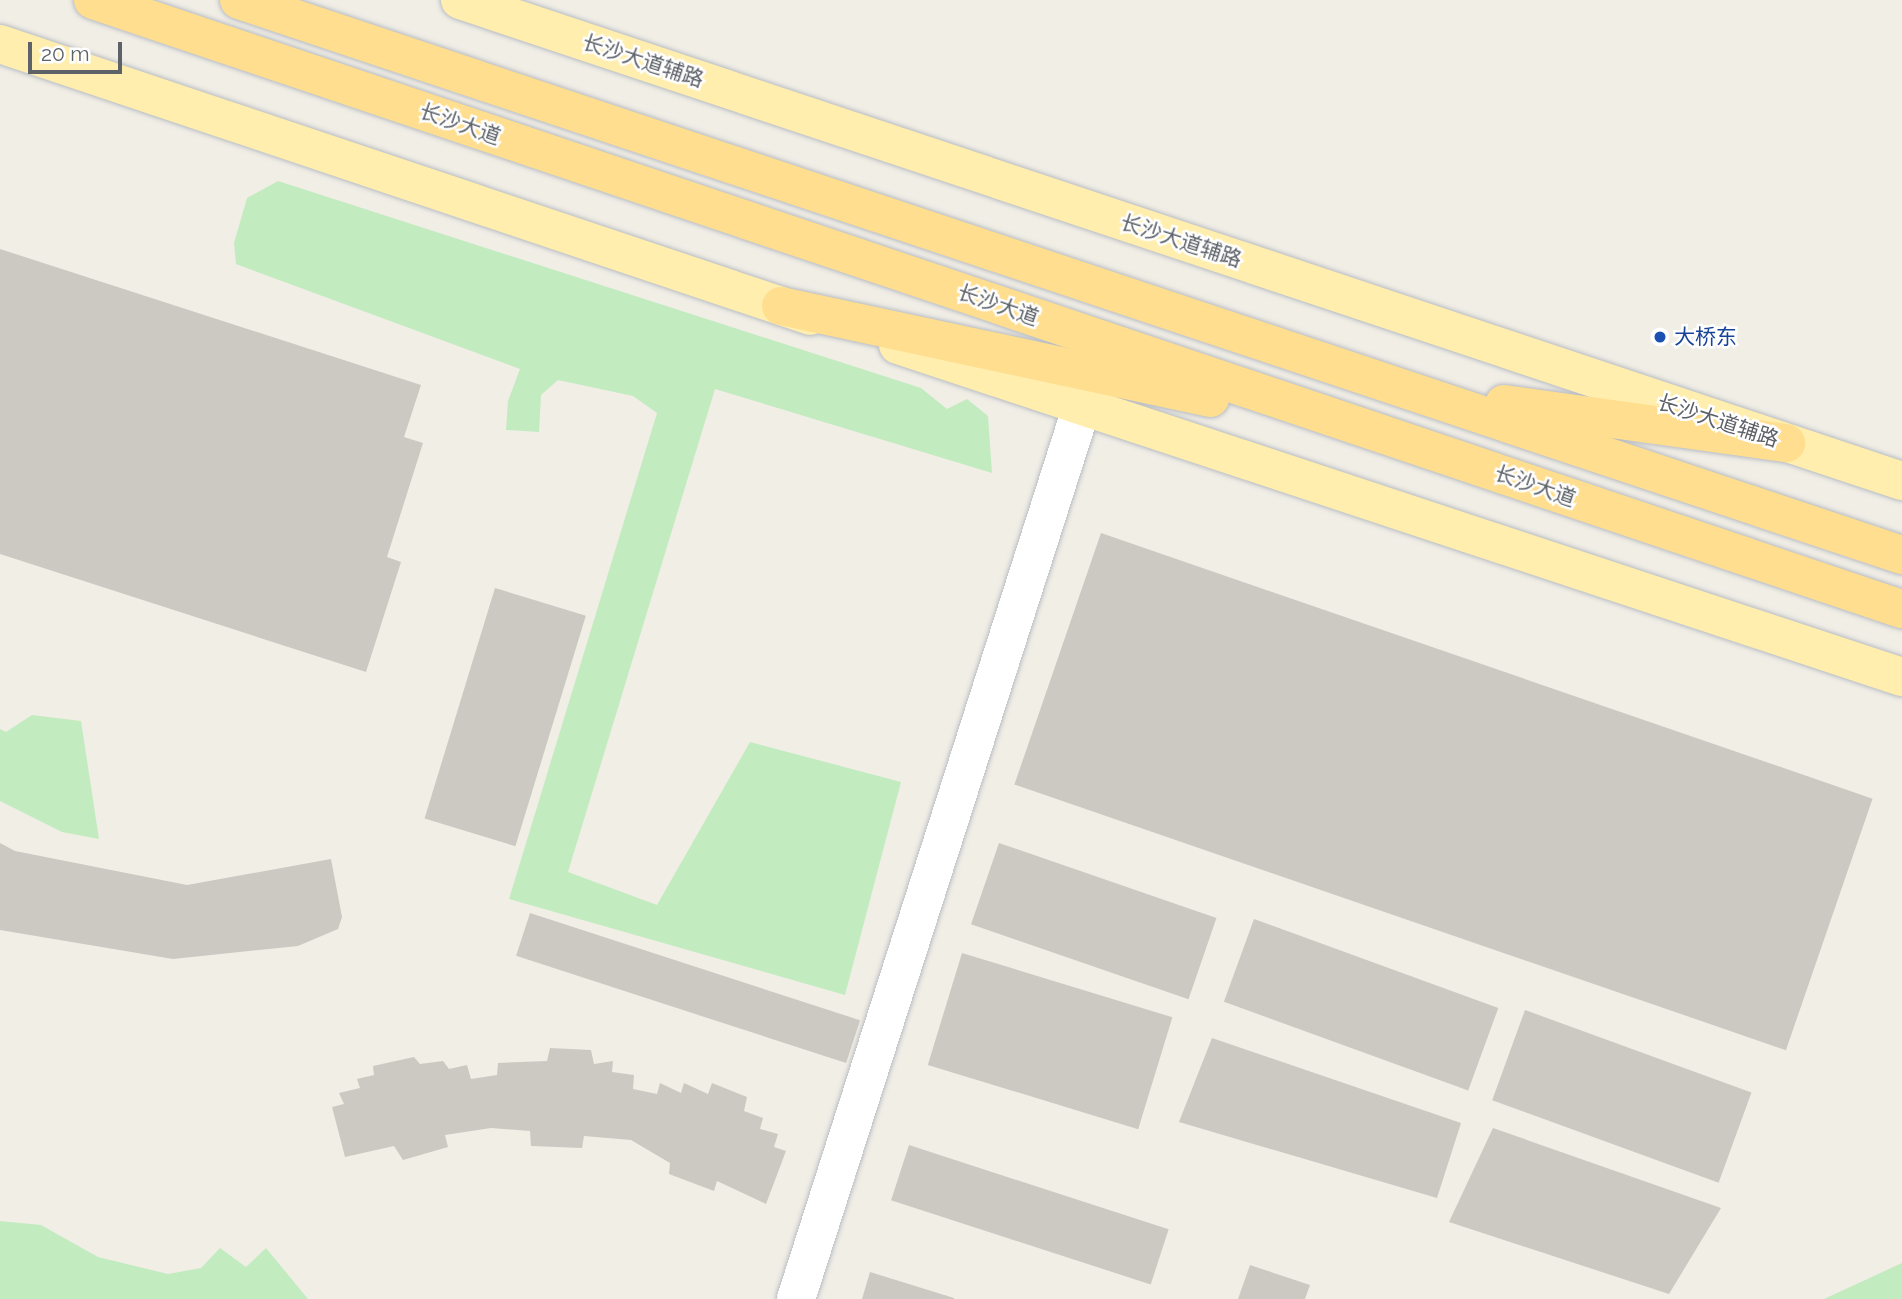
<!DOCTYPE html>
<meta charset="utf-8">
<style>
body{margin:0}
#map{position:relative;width:1902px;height:1299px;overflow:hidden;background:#f1eee6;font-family:Raleway,"Noto Sans SC",sans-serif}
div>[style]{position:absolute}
.green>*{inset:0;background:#c2ebc0}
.building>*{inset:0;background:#ccc9c3;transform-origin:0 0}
.roads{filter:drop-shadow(0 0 2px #b9bdc3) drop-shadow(0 0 2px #b9bdc3)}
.secondary>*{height:38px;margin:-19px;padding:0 19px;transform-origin:19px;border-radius:19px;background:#fff}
.primary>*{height:38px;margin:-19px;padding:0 19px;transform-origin:19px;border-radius:19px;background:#ffeead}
.highway>*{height:38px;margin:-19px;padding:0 19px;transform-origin:19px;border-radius:19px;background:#ffde8f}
.dots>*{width:19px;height:19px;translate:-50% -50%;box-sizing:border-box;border:4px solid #fff;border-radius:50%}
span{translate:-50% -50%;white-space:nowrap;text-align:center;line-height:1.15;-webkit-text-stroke:5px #fff;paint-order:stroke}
.street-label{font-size:21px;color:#5d6268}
.transit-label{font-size:21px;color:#164399}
.left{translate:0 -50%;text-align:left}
.scale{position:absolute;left:28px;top:42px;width:94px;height:32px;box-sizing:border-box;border:4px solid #5d6268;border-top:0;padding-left:9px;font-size:21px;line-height:24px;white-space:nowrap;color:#5d6268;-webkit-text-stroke:5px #fff;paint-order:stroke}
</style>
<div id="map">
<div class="green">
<div style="clip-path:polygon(278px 181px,921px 388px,947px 409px,967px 399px,988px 416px,992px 473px,715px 389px,568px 872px,657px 905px,750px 742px,901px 782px,845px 995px,509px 899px,657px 413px,633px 396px,558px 380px,541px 395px,539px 432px,506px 430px,508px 401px,520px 369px,236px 264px,234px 243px,247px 198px)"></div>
<div style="clip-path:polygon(32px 715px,81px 721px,99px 839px,62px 832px,0 801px,0 729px,6px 732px)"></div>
<div style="clip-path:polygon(0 1221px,41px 1225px,98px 1257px,168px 1274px,201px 1268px,220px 1248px,246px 1267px,266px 1248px,308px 1299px,0 1299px)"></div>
<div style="clip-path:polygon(1902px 1263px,1902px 1299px,1824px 1299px)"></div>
</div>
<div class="building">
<div style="clip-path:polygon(0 249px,421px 385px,404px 437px,423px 443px,387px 557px,401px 562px,366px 672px,0 554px)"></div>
<div style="left:1101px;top:533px;width:816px;height:266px;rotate:19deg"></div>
<div style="left:495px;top:588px;width:95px;height:241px;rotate:17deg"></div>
<div style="clip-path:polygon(0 843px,15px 851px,187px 885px,331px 859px,342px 917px,338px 929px,298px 946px,173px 959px,0 930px)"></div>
<div style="left:999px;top:843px;width:230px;height:86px;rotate:19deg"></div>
<div style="left:530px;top:913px;width:347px;height:45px;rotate:18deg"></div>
<div style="left:1254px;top:919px;width:260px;height:88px;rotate:20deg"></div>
<div style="left:962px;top:953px;width:220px;height:117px;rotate:17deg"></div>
<div style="left:1525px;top:1010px;width:241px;height:96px;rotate:20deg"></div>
<div style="clip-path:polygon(1212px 1038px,1461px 1123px,1437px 1198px,1179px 1122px)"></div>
<div style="clip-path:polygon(550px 1048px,591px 1050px,594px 1064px,613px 1061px,612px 1072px,634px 1075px,633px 1089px,657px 1094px,660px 1083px,681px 1093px,684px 1083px,708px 1094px,712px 1083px,747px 1097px,744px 1111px,763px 1118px,760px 1129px,778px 1134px,774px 1147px,786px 1151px,766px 1204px,717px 1181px,714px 1191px,669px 1174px,670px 1163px,631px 1140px,584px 1136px,582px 1148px,531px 1146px,530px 1131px,491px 1128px,445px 1135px,448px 1147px,403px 1160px,394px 1146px,345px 1157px,332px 1107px,344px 1104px,339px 1093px,360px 1088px,357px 1079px,374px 1075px,373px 1066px,414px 1057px,420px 1064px,443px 1061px,449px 1069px,467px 1065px,471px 1079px,497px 1075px,498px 1063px,547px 1061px)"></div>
<div style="clip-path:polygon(1493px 1128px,1721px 1208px,1669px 1294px,1449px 1222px)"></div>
<div style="left:909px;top:1145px;width:273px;height:58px;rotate:18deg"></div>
<div style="clip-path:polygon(1250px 1265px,1310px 1285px,1305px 1299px,1238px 1299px)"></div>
<div style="clip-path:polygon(870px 1272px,954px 1298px,954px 1299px,862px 1299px)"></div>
</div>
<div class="roads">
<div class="secondary">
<div style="left:796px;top:1299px;width:938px;rotate:-72.24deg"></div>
</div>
<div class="primary">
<div style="left:460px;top:0;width:1520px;rotate:18.45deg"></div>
<div style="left:0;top:44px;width:855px;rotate:18.54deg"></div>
<div style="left:898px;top:345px;width:1057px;rotate:18.3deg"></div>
</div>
<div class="highway">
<div style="left:93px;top:0;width:1909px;rotate:18.61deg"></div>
<div style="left:239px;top:0;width:1753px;rotate:18.46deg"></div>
<div style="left:781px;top:306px;width:439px;rotate:12.1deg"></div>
<div style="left:1504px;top:404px;width:285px;rotate:7.9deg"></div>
</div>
</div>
<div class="dots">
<div style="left:1660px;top:337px;background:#1a4fb4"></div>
</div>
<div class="street-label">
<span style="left:643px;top:61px;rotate:18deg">长沙大道辅路</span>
<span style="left:460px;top:124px;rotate:19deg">长沙大道</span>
<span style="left:1181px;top:241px;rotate:18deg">长沙大道辅路</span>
<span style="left:998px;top:305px;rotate:19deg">长沙大道</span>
<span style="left:1718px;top:421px;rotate:18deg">长沙大道辅路</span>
<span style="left:1535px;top:486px;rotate:19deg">长沙大道</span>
</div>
<div class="transit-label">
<span class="left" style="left:1674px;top:337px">大桥东</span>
</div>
<div class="scale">20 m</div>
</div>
